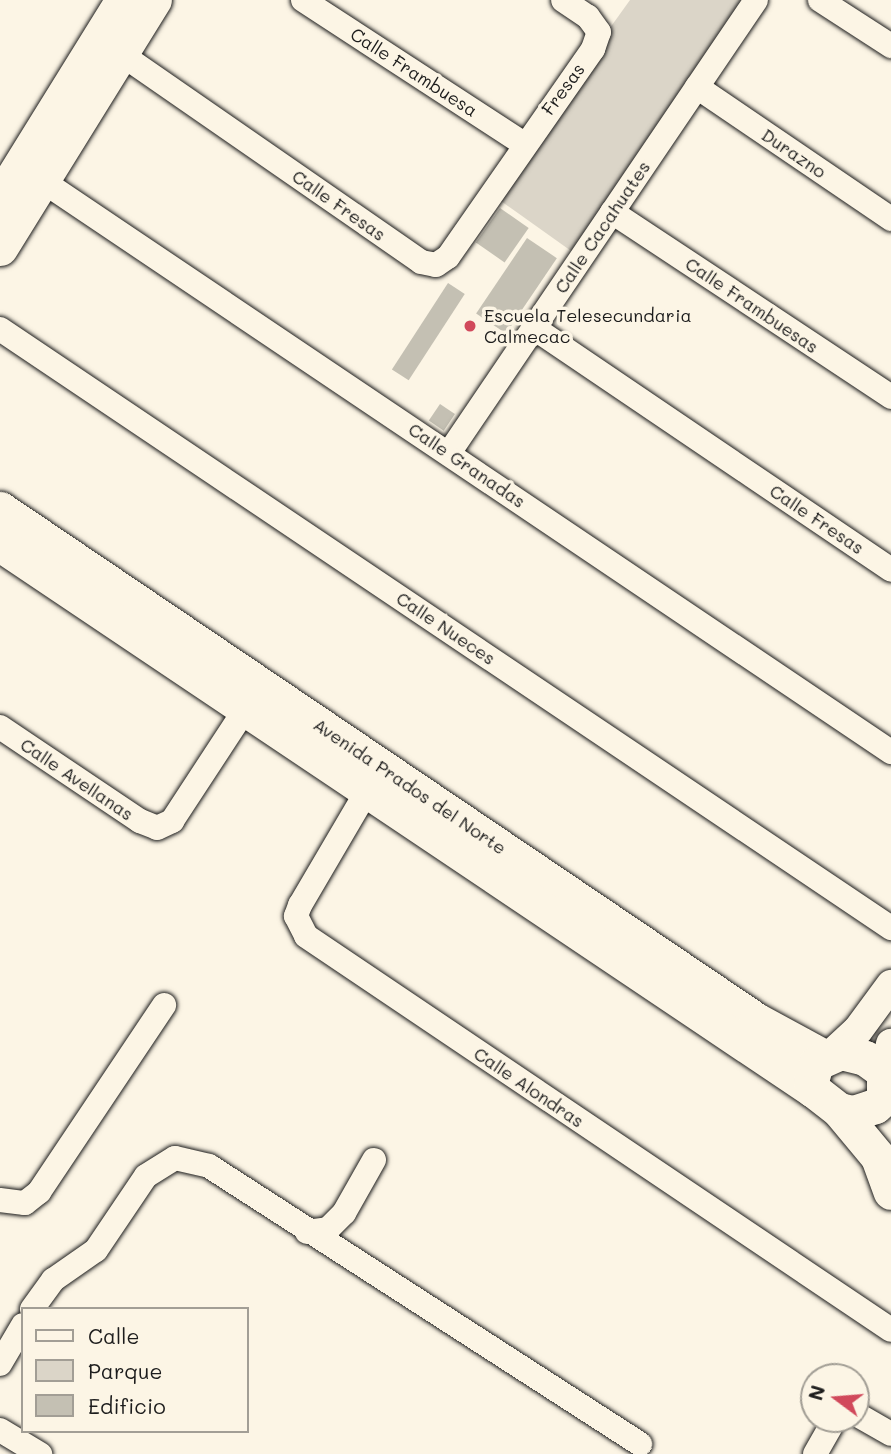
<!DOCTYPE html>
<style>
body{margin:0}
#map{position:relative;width:891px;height:1454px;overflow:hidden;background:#fcf5e5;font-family:Mali,sans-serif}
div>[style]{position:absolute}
.green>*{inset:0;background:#dbd5c8}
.building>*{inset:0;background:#c4c0b3;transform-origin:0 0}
.roads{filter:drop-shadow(0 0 2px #1c1c1c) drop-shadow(0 0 2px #1c1c1c)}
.minor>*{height:24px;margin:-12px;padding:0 12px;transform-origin:12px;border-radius:12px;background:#fcf5e5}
.tertiary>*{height:30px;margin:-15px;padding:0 15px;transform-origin:15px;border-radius:15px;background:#fcf5e5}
.secondary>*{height:35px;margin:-17.5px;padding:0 17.5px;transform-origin:17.5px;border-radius:17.5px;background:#fcf5e5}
.dots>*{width:19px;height:19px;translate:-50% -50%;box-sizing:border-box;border:4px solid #fcf5e5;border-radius:50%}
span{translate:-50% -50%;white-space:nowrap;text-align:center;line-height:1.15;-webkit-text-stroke:7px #fcf5e5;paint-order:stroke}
.street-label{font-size:18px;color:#1c1c1c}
.poi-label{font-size:18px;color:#1c1c1c}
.left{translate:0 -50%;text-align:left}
.legend{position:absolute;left:21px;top:1307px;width:228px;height:126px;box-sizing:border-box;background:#fcf5e5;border:2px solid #a29e95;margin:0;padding:9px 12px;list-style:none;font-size:21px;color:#1c1c1c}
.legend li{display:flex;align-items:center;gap:14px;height:35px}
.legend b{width:35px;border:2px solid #a29e95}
.north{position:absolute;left:800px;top:1363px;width:70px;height:70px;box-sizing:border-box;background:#fcf5e5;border:2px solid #a29e95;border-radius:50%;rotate:286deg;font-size:19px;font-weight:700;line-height:28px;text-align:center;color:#1c1c1c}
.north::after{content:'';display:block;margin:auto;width:24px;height:32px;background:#d1495b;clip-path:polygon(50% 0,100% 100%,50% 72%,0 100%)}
</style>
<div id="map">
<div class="green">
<div style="clip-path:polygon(630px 0,756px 0,581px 258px,491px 194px)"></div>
</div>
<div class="building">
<div style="left:500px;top:208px;width:35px;height:42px;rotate:35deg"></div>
<div style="left:527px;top:238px;width:36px;height:91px;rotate:34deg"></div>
<div style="left:448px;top:283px;width:20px;height:103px;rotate:33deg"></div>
<div style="left:440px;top:404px;width:18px;height:20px;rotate:34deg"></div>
</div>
<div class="roads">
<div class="minor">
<div style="left:303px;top:0;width:264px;rotate:33.1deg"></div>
<div style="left:820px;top:0;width:85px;rotate:32.9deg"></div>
<div style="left:121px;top:54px;width:365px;rotate:34.7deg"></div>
<div style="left:421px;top:262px;width:15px;rotate:11deg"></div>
<div style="left:436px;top:265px;width:14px;rotate:-34deg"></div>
<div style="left:448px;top:257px;width:254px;rotate:-55.1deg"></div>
<div style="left:593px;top:49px;width:18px;rotate:-71deg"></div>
<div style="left:599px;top:32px;width:19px;rotate:-126deg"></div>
<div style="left:588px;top:17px;width:30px;rotate:-146deg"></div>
<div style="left:697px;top:87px;width:235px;rotate:34.2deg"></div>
<div style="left:41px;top:180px;width:1025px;rotate:33.94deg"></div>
<div style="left:612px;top:212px;width:335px;rotate:33.5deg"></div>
<div style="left:534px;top:328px;width:431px;rotate:34.1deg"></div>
<div style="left:0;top:329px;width:1074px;rotate:33.91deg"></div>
<div style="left:449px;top:453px;width:547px;rotate:-55.87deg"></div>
<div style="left:0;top:727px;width:169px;rotate:33.9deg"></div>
<div style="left:140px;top:821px;width:18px;rotate:22deg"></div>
<div style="left:157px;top:828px;width:17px;rotate:-25deg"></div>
<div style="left:172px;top:821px;width:131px;rotate:-56.8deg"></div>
<div style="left:367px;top:791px;width:132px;rotate:120.4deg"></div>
<div style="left:300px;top:905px;width:12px;rotate:110deg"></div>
<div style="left:296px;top:916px;width:22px;rotate:63deg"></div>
<div style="left:306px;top:936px;width:705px;rotate:33.96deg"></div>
<div style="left:0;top:1200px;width:25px;rotate:7deg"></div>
<div style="left:25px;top:1203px;width:18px;rotate:-38deg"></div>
<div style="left:39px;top:1192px;width:225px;rotate:-56.2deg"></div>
<div style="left:307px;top:1232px;width:21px;rotate:-8deg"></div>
<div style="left:328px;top:1229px;width:23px;rotate:-45deg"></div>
<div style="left:344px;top:1213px;width:61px;rotate:-60.5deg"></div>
<div style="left:32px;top:1309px;width:36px;rotate:-54deg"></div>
<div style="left:53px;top:1280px;width:52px;rotate:-34.9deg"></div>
<div style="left:96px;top:1250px;width:89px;rotate:-56deg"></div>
<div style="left:146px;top:1176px;width:34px;rotate:-32deg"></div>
<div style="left:175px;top:1158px;width:35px;rotate:13deg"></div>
<div style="left:209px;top:1166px;width:513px;rotate:32.82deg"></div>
<div style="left:0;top:1364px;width:45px;rotate:-59.5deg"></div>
<div style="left:856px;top:1414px;width:40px;rotate:29.7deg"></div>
<div style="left:0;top:1430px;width:47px;rotate:31deg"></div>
<div style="left:815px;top:1454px;width:40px;rotate:-60.3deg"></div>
</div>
<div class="tertiary">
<div style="left:832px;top:1054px;width:35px;rotate:-43deg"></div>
<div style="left:858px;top:1030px;width:56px;rotate:-53.7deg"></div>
<div style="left:884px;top:1072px;width:29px;rotate:-76deg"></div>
</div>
<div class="secondary">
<div style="left:0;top:198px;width:233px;rotate:-58.2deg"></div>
<div style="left:0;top:248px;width:292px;rotate:-58.2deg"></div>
<div style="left:0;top:509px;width:913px;rotate:34.06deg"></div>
<div style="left:756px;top:1020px;width:77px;rotate:28.6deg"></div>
<div style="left:0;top:544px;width:979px;rotate:33.88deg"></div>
<div style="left:841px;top:1052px;width:25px;rotate:14deg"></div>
<div style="left:865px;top:1058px;width:24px;rotate:36deg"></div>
<div style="left:884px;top:1072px;width:26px;rotate:90deg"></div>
<div style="left:884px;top:1098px;width:12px;rotate:138deg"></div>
<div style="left:875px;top:1106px;width:23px;rotate:162deg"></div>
<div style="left:853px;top:1113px;width:14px;rotate:-168deg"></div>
<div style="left:839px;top:1110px;width:33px;rotate:-142deg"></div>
<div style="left:813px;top:1090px;width:9px;rotate:-103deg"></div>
<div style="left:811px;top:1081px;width:19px;rotate:-74deg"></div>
<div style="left:816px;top:1063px;width:27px;rotate:-24deg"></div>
<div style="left:839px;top:1110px;width:61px;rotate:50.3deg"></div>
<div style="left:878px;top:1157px;width:37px;rotate:70deg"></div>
</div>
</div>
<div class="dots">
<div style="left:470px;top:326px;background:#d1495b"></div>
</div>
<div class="street-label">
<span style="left:414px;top:72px;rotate:33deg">Calle Frambuesa</span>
<span style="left:563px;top:89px;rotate:-54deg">Fresas</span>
<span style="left:794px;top:153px;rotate:34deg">Durazno</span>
<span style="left:339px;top:205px;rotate:35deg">Calle Fresas</span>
<span style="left:602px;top:227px;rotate:-56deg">Calle Cacahuates</span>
<span style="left:752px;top:305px;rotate:34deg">Calle Frambuesas</span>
<span style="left:467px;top:465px;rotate:34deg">Calle Granadas</span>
<span style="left:817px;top:519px;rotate:34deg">Calle Fresas</span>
<span style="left:446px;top:628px;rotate:34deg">Calle Nueces</span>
<span style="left:77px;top:779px;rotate:34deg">Calle Avellanas</span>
<span style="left:410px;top:786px;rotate:34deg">Avenida Prados del Norte</span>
<span style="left:529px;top:1087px;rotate:34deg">Calle Alondras</span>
</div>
<div class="poi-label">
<span class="left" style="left:484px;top:326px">Escuela Telesecundaria<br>Calmecac</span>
</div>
<ul class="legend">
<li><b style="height:9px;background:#fcf5e5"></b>Calle</li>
<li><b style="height:19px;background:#dbd5c8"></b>Parque</li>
<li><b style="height:19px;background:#c4c0b3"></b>Edificio</li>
</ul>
<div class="north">N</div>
</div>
